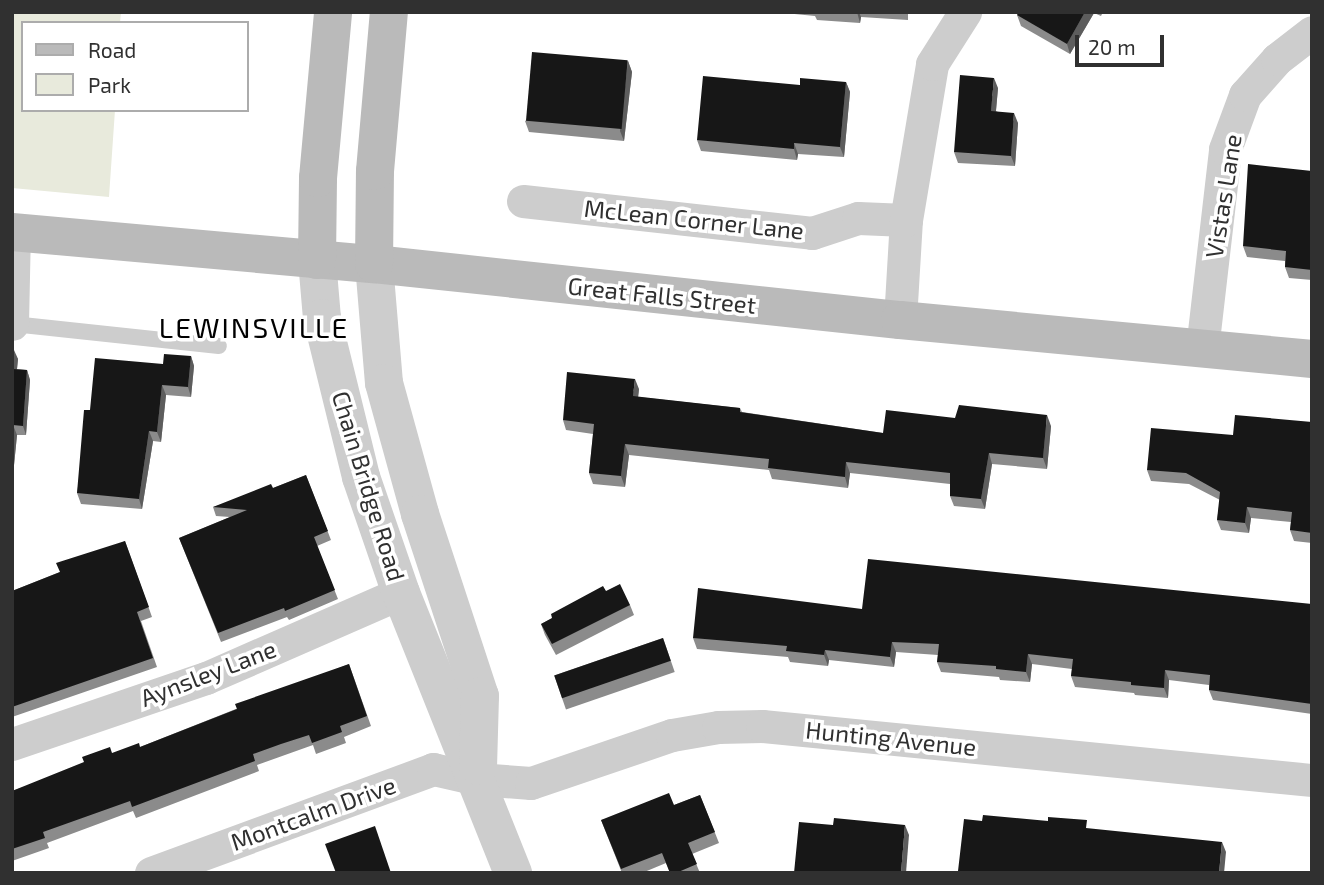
<!DOCTYPE html>
<style>
body{margin:0}
#map{position:relative;width:1324px;height:885px;overflow:hidden;background:#fff;font-family:"Exo 2",sans-serif}
div>[style]{position:absolute}
.green>*{inset:0;background:#e8eadc}
.service>*{height:16px;margin:-8px;padding:0 8px;transform-origin:8px;border-radius:8px;background:#cdcdcd}
.minor>*{height:33px;margin:-16.5px;padding:0 16.5px;transform-origin:16.5px;border-radius:16.5px;background:#cdcdcd}
.tertiary>*{height:38px;margin:-19px;padding:0 19px;transform-origin:19px;border-radius:19px;background:#cdcdcd}
.secondary>*{height:38px;margin:-19px;padding:0 19px;transform-origin:19px;border-radius:19px;background:#bababa}
.wall>*{inset:0;background:#8b8b8b;transform-origin:0 0}
.shaded-wall>*{inset:0;background:#5d5d5d}
.building>*{inset:0;background:#171717;transform-origin:0 0}
span{translate:-50% -50%;white-space:nowrap;text-align:center;line-height:1.15;-webkit-text-stroke:7px #fff;paint-order:stroke}
.street-label{font-size:24px;color:#303030}
.quarter-label{font-size:28px;color:#000;letter-spacing:2px}
.frame{position:absolute;inset:0;border:14px solid #303030;pointer-events:none}
.legend{position:absolute;left:21px;top:21px;width:228px;height:91px;box-sizing:border-box;background:#fff;border:2px solid #acacac;margin:0;padding:9px 12px;list-style:none;font-size:21px;color:#303030}
.legend li{display:flex;align-items:center;gap:14px;height:35px}
.legend b{width:35px;border:2px solid #acacac}
.scale{position:absolute;left:1075px;top:35px;width:89px;height:32px;box-sizing:border-box;border:4px solid #303030;border-top:0;padding-left:9px;font-size:21px;line-height:24px;white-space:nowrap;color:#303030;-webkit-text-stroke:5px #fff;paint-order:stroke}
</style>
<div id="map">
<div class="green">
<div style="clip-path:polygon(12px 12px,121px 12px,120px 23px,23px 23px,23px 110px,115px 110px,109px 197px,12px 188px)"></div>
</div>
<div class="service">
<div style="left:13px;top:324px;width:207px;rotate:6.1deg"></div>
</div>
<div class="minor">
<div style="left:523px;top:201px;width:291px;rotate:6.3deg"></div>
<div style="left:812px;top:233px;width:48px;rotate:-18.1deg"></div>
<div style="left:858px;top:218px;width:48px;rotate:2.4deg"></div>
<div style="left:900px;top:320px;width:100px;rotate:-86.6deg"></div>
<div style="left:906px;top:220px;width:158px;rotate:-80.5deg"></div>
<div style="left:932px;top:64px;width:62px;rotate:-57.6deg"></div>
<div style="left:12px;top:324px;width:92px;rotate:-88.8deg"></div>
<div style="left:1202px;top:349px;width:201px;rotate:-83.4deg"></div>
<div style="left:1225px;top:149px;width:58px;rotate:-69.7deg"></div>
<div style="left:1245px;top:95px;width:48px;rotate:-48.4deg"></div>
<div style="left:1277px;top:59px;width:44px;rotate:-37.6deg"></div>
<div style="left:12px;top:744px;width:205px;rotate:-18.8deg"></div>
<div style="left:206px;top:678px;width:213px;rotate:-23.6deg"></div>
<div style="left:151px;top:873px;width:301px;rotate:-20.2deg"></div>
<div style="left:433px;top:769px;width:45px;rotate:12.8deg"></div>
<div style="left:477px;top:779px;width:54px;rotate:4.2deg"></div>
<div style="left:531px;top:783px;width:149px;rotate:-18.8deg"></div>
<div style="left:672px;top:735px;width:47px;rotate:-9.9deg"></div>
<div style="left:718px;top:727px;width:44px;rotate:-1.3deg"></div>
<div style="left:762px;top:726px;width:553px;rotate:5.61deg"></div>
</div>
<div class="tertiary">
<div style="left:317px;top:260px;width:58px;rotate:85.1deg"></div>
<div style="left:322px;top:318px;width:164px;rotate:76.2deg"></div>
<div style="left:361px;top:477px;width:123px;rotate:71deg"></div>
<div style="left:401px;top:593px;width:302px;rotate:68.2deg"></div>
<div style="left:374px;top:264px;width:119px;rotate:85.2deg"></div>
<div style="left:384px;top:383px;width:136px;rotate:74.6deg"></div>
<div style="left:420px;top:514px;width:192px;rotate:71.8deg"></div>
<div style="left:480px;top:696px;width:70px;rotate:91.6deg"></div>
</div>
<div class="secondary">
<div style="left:12px;top:232px;width:363px;rotate:5.1deg"></div>
<div style="left:374px;top:264px;width:529px;rotate:6.08deg"></div>
<div style="left:900px;top:320px;width:414px;rotate:5.4deg"></div>
<div style="left:317px;top:260px;width:82px;rotate:-89.3deg"></div>
<div style="left:318px;top:178px;width:167px;rotate:-84.8deg"></div>
<div style="left:374px;top:264px;width:93px;rotate:-89.4deg"></div>
<div style="left:375px;top:171px;width:160px;rotate:-85deg"></div>
</div>
<div class="wall">
<div style="clip-path:polygon(774px 12px,908px 12px,908px 20px,861px 17px,860px 23px,817px 20px,815px 16px)"></div>
<div style="clip-path:polygon(1019px 12px,1103px 12px,1101px 16px,1094px 13px,1070px 54px,1021px 26px,1017px 15px)"></div>
<div style="clip-path:polygon(628px 61px,632px 72px,624px 141px,529px 132px,525px 121px)"></div>
<div style="clip-path:polygon(846px 82px,850px 92px,844px 157px,798px 154px,797px 160px,701px 151px,697px 140px,800px 85px)"></div>
<div style="clip-path:polygon(998px 88px,996px 111px,1018px 123px,1015px 166px,958px 163px,954px 152px)"></div>
<div style="clip-path:polygon(1312px 171px,1312px 280px,1289px 278px,1285px 267px,1285px 261px,1247px 257px,1243px 246px)"></div>
<div style="clip-path:polygon(12px 350px,18px 359px,17px 369px,27px 370px,30px 380px,26px 435px,17px 435px,12px 485px)"></div>
<div style="clip-path:polygon(191px 356px,194px 366px,191px 397px,166px 395px,161px 442px,153px 441px,142px 509px,81px 504px,77px 493px,90px 410px,163px 364px)"></div>
<div style="clip-path:polygon(639px 389px,638px 397px,740px 408px,742px 412px,883px 433px,955px 418px,1051px 426px,1047px 469px,992px 464px,985px 509px,954px 506px,950px 496px,950px 484px,850px 473px,848px 488px,772px 479px,769px 470px,629px 455px,625px 487px,593px 484px,589px 473px,593px 434px,566px 430px,563px 420px)"></div>
<div style="clip-path:polygon(1312px 422px,1312px 543px,1294px 541px,1290px 530px,1291px 522px,1251px 518px,1249px 533px,1221px 530px,1217px 520px,1220px 500px,1189px 484px,1151px 481px,1147px 470px,1233px 435px)"></div>
<div style="clip-path:polygon(306px 475px,331px 540px,317px 546px,338px 599px,289px 620px,287px 617px,221px 642px,179px 538px,230px 517px,216px 516px,213px 507px,273px 488px)"></div>
<div style="clip-path:polygon(125px 541px,152px 617px,141px 621px,157px 667px,12px 717px,12px 591px,60px 572px)"></div>
<div style="clip-path:polygon(606px 591px,630px 605px,634px 615px,556px 655px,545px 635px,541px 624px)"></div>
<div style="clip-path:polygon(1312px 604px,1312px 714px,1213px 700px,1209px 690px,1209px 685px,1169px 680px,1168px 698px,1135px 695px,1134px 693px,1075px 687px,1071px 676px,1072px 669px,1032px 664px,1030px 682px,1000px 680px,999px 677px,941px 672px,937px 662px,938px 655px,896px 652px,894px 667px,829px 660px,828px 666px,790px 662px,788px 657px,697px 649px,693px 638px,862px 609px)"></div>
<div style="left:663px;top:638px;width:36px;height:115px;rotate:71deg"></div>
<div style="clip-path:polygon(349px 664px,371px 726px,344px 737px,346px 743px,316px 754px,313px 745px,257px 765px,259px 771px,136px 818px,133px 811px,47px 843px,49px 848px,12px 861px,12px 791px,140px 747px)"></div>
<div style="clip-path:polygon(700px 795px,719px 843px,692px 854px,700px 873px,670px 873px,666px 863px,642px 873px,622px 873px,601px 820px,674px 805px)"></div>
</div>
<div class="shaded-wall">
<div style="clip-path:polygon(857px 12px,859px 12px,861px 17px,860px 23px)"></div>
<div style="clip-path:polygon(1085px 12px,1094px 13px,1070px 54px,1067px 44px)"></div>
<div style="clip-path:polygon(628px 61px,632px 72px,624px 141px,620px 131px)"></div>
<div style="clip-path:polygon(994px 78px,998px 88px,995px 121px,991px 111px)"></div>
<div style="clip-path:polygon(846px 82px,850px 92px,844px 157px,840px 147px)"></div>
<div style="clip-path:polygon(1014px 113px,1018px 123px,1015px 166px,1011px 156px)"></div>
<div style="clip-path:polygon(794px 143px,798px 154px,797px 160px,794px 149px)"></div>
<div style="clip-path:polygon(14px 350px,18px 359px,16px 378px,13px 369px)"></div>
<div style="clip-path:polygon(191px 356px,194px 366px,191px 397px,188px 387px)"></div>
<div style="clip-path:polygon(27px 370px,30px 380px,26px 435px,23px 426px)"></div>
<div style="clip-path:polygon(635px 379px,639px 389px,637px 407px,633px 396px)"></div>
<div style="clip-path:polygon(162px 385px,166px 395px,161px 442px,157px 432px)"></div>
<div style="clip-path:polygon(1047px 415px,1051px 426px,1047px 469px,1043px 458px)"></div>
<div style="clip-path:polygon(13px 425px,17px 435px,12px 485px,12px 435px)"></div>
<div style="clip-path:polygon(149px 431px,153px 441px,142px 509px,139px 499px)"></div>
<div style="clip-path:polygon(625px 444px,629px 455px,625px 487px,621px 476px)"></div>
<div style="clip-path:polygon(989px 453px,992px 464px,985px 509px,981px 499px)"></div>
<div style="clip-path:polygon(846px 462px,850px 473px,848px 488px,845px 477px)"></div>
<div style="clip-path:polygon(1247px 507px,1251px 518px,1249px 533px,1245px 523px)"></div>
<div style="clip-path:polygon(892px 642px,896px 652px,894px 667px,890px 657px)"></div>
<div style="clip-path:polygon(825px 650px,829px 660px,828px 666px,824px 655px)"></div>
<div style="clip-path:polygon(1028px 654px,1032px 664px,1030px 682px,1026px 672px)"></div>
<div style="clip-path:polygon(1165px 670px,1169px 680px,1168px 698px,1164px 688px)"></div>
<div style="clip-path:polygon(905px 825px,909px 835px,906px 873px,901px 873px)"></div>
<div style="clip-path:polygon(1222px 842px,1226px 852px,1224px 873px,1219px 873px)"></div>
</div>
<div class="building">
<div style="clip-path:polygon(1019px 12px,1085px 12px,1067px 44px,1017px 15px)"></div>
<div style="left:532px;top:52px;width:96px;height:69px;rotate:5deg"></div>
<div style="clip-path:polygon(960px 75px,994px 78px,991px 111px,1014px 113px,1011px 156px,954px 152px)"></div>
<div style="clip-path:polygon(703px 76px,800px 85px,800px 78px,846px 82px,840px 147px,794px 143px,794px 149px,697px 140px)"></div>
<div style="clip-path:polygon(1248px 164px,1312px 171px,1312px 270px,1285px 267px,1286px 251px,1243px 246px)"></div>
<div style="clip-path:polygon(12px 350px,14px 350px,13px 369px,27px 370px,23px 426px,13px 425px,12px 435px)"></div>
<div style="clip-path:polygon(164px 354px,191px 356px,188px 387px,162px 385px,157px 432px,149px 431px,139px 499px,77px 493px,84px 410px,90px 410px,95px 358px,163px 364px)"></div>
<div style="clip-path:polygon(567px 372px,635px 379px,633px 396px,740px 408px,740px 412px,883px 433px,886px 410px,955px 418px,959px 405px,1047px 415px,1043px 458px,989px 453px,981px 499px,950px 496px,950px 473px,846px 462px,845px 477px,768px 468px,769px 459px,625px 444px,621px 476px,589px 473px,594px 424px,563px 420px)"></div>
<div style="clip-path:polygon(1235px 415px,1312px 422px,1312px 533px,1290px 530px,1292px 512px,1247px 507px,1245px 523px,1217px 520px,1220px 492px,1186px 473px,1147px 470px,1151px 428px,1233px 435px)"></div>
<div style="clip-path:polygon(306px 475px,328px 531px,314px 537px,335px 590px,285px 611px,284px 608px,218px 633px,179px 538px,247px 510px,213px 507px,271px 484px,273px 488px)"></div>
<div style="clip-path:polygon(125px 541px,149px 607px,137px 612px,153px 658px,12px 707px,12px 591px,60px 572px,56px 563px)"></div>
<div style="clip-path:polygon(868px 559px,1312px 604px,1312px 704px,1209px 690px,1210px 675px,1165px 670px,1164px 688px,1131px 685px,1131px 682px,1071px 676px,1073px 659px,1028px 654px,1026px 672px,996px 669px,996px 666px,937px 662px,939px 644px,892px 642px,890px 657px,825px 650px,824px 655px,786px 651px,787px 646px,693px 638px,698px 588px,862px 609px)"></div>
<div style="clip-path:polygon(620px 584px,630px 605px,552px 644px,541px 624px,552px 618px,551px 614px,603px 586px,606px 591px)"></div>
<div style="left:663px;top:638px;width:24px;height:115px;rotate:71deg"></div>
<div style="clip-path:polygon(349px 664px,367px 716px,340px 726px,342px 732px,312px 743px,309px 735px,281px 744px,253px 754px,255px 761px,132px 807px,130px 801px,43px 832px,45px 838px,12px 849px,12px 791px,84px 762px,82px 757px,110px 747px,112px 753px,139px 743px,140px 747px,237px 709px,235px 704px)"></div>
<div style="clip-path:polygon(669px 793px,674px 805px,700px 795px,715px 832px,688px 843px,697px 864px,676px 873px,670px 873px,662px 853px,621px 869px,601px 820px)"></div>
<div style="clip-path:polygon(983px 815px,1048px 821px,1048px 817px,1087px 820px,1086px 828px,1222px 842px,1219px 873px,970px 873px,958px 871px,964px 819px,982px 821px)"></div>
<div style="clip-path:polygon(834px 818px,905px 825px,901px 873px,794px 873px,799px 822px,833px 825px)"></div>
<div style="clip-path:polygon(375px 826px,391px 873px,336px 873px,325px 844px)"></div>
</div>
<div class="street-label">
<span style="left:1223px;top:196px;rotate:-81deg">Vistas Lane</span>
<span style="left:694px;top:219px;rotate:6deg">McLean Corner Lane</span>
<span style="left:662px;top:295px;rotate:6deg">Great Falls Street</span>
<span style="left:369px;top:486px;rotate:73deg">Chain Bridge Road</span>
<span style="left:208px;top:673px;rotate:-21deg">Aynsley Lane</span>
<span style="left:891px;top:738px;rotate:6deg">Hunting Avenue</span>
<span style="left:313px;top:813px;rotate:-20deg">Montcalm Drive</span>
</div>
<div class="quarter-label">
<span style="left:254px;top:327px">LEWINSVILLE</span>
</div>
<div class="frame"></div>
<ul class="legend">
<li><b style="height:9px;background:#bababa"></b>Road</li>
<li><b style="height:19px;background:#e8eadc"></b>Park</li>
</ul>
<div class="scale">20 m</div>
</div>
